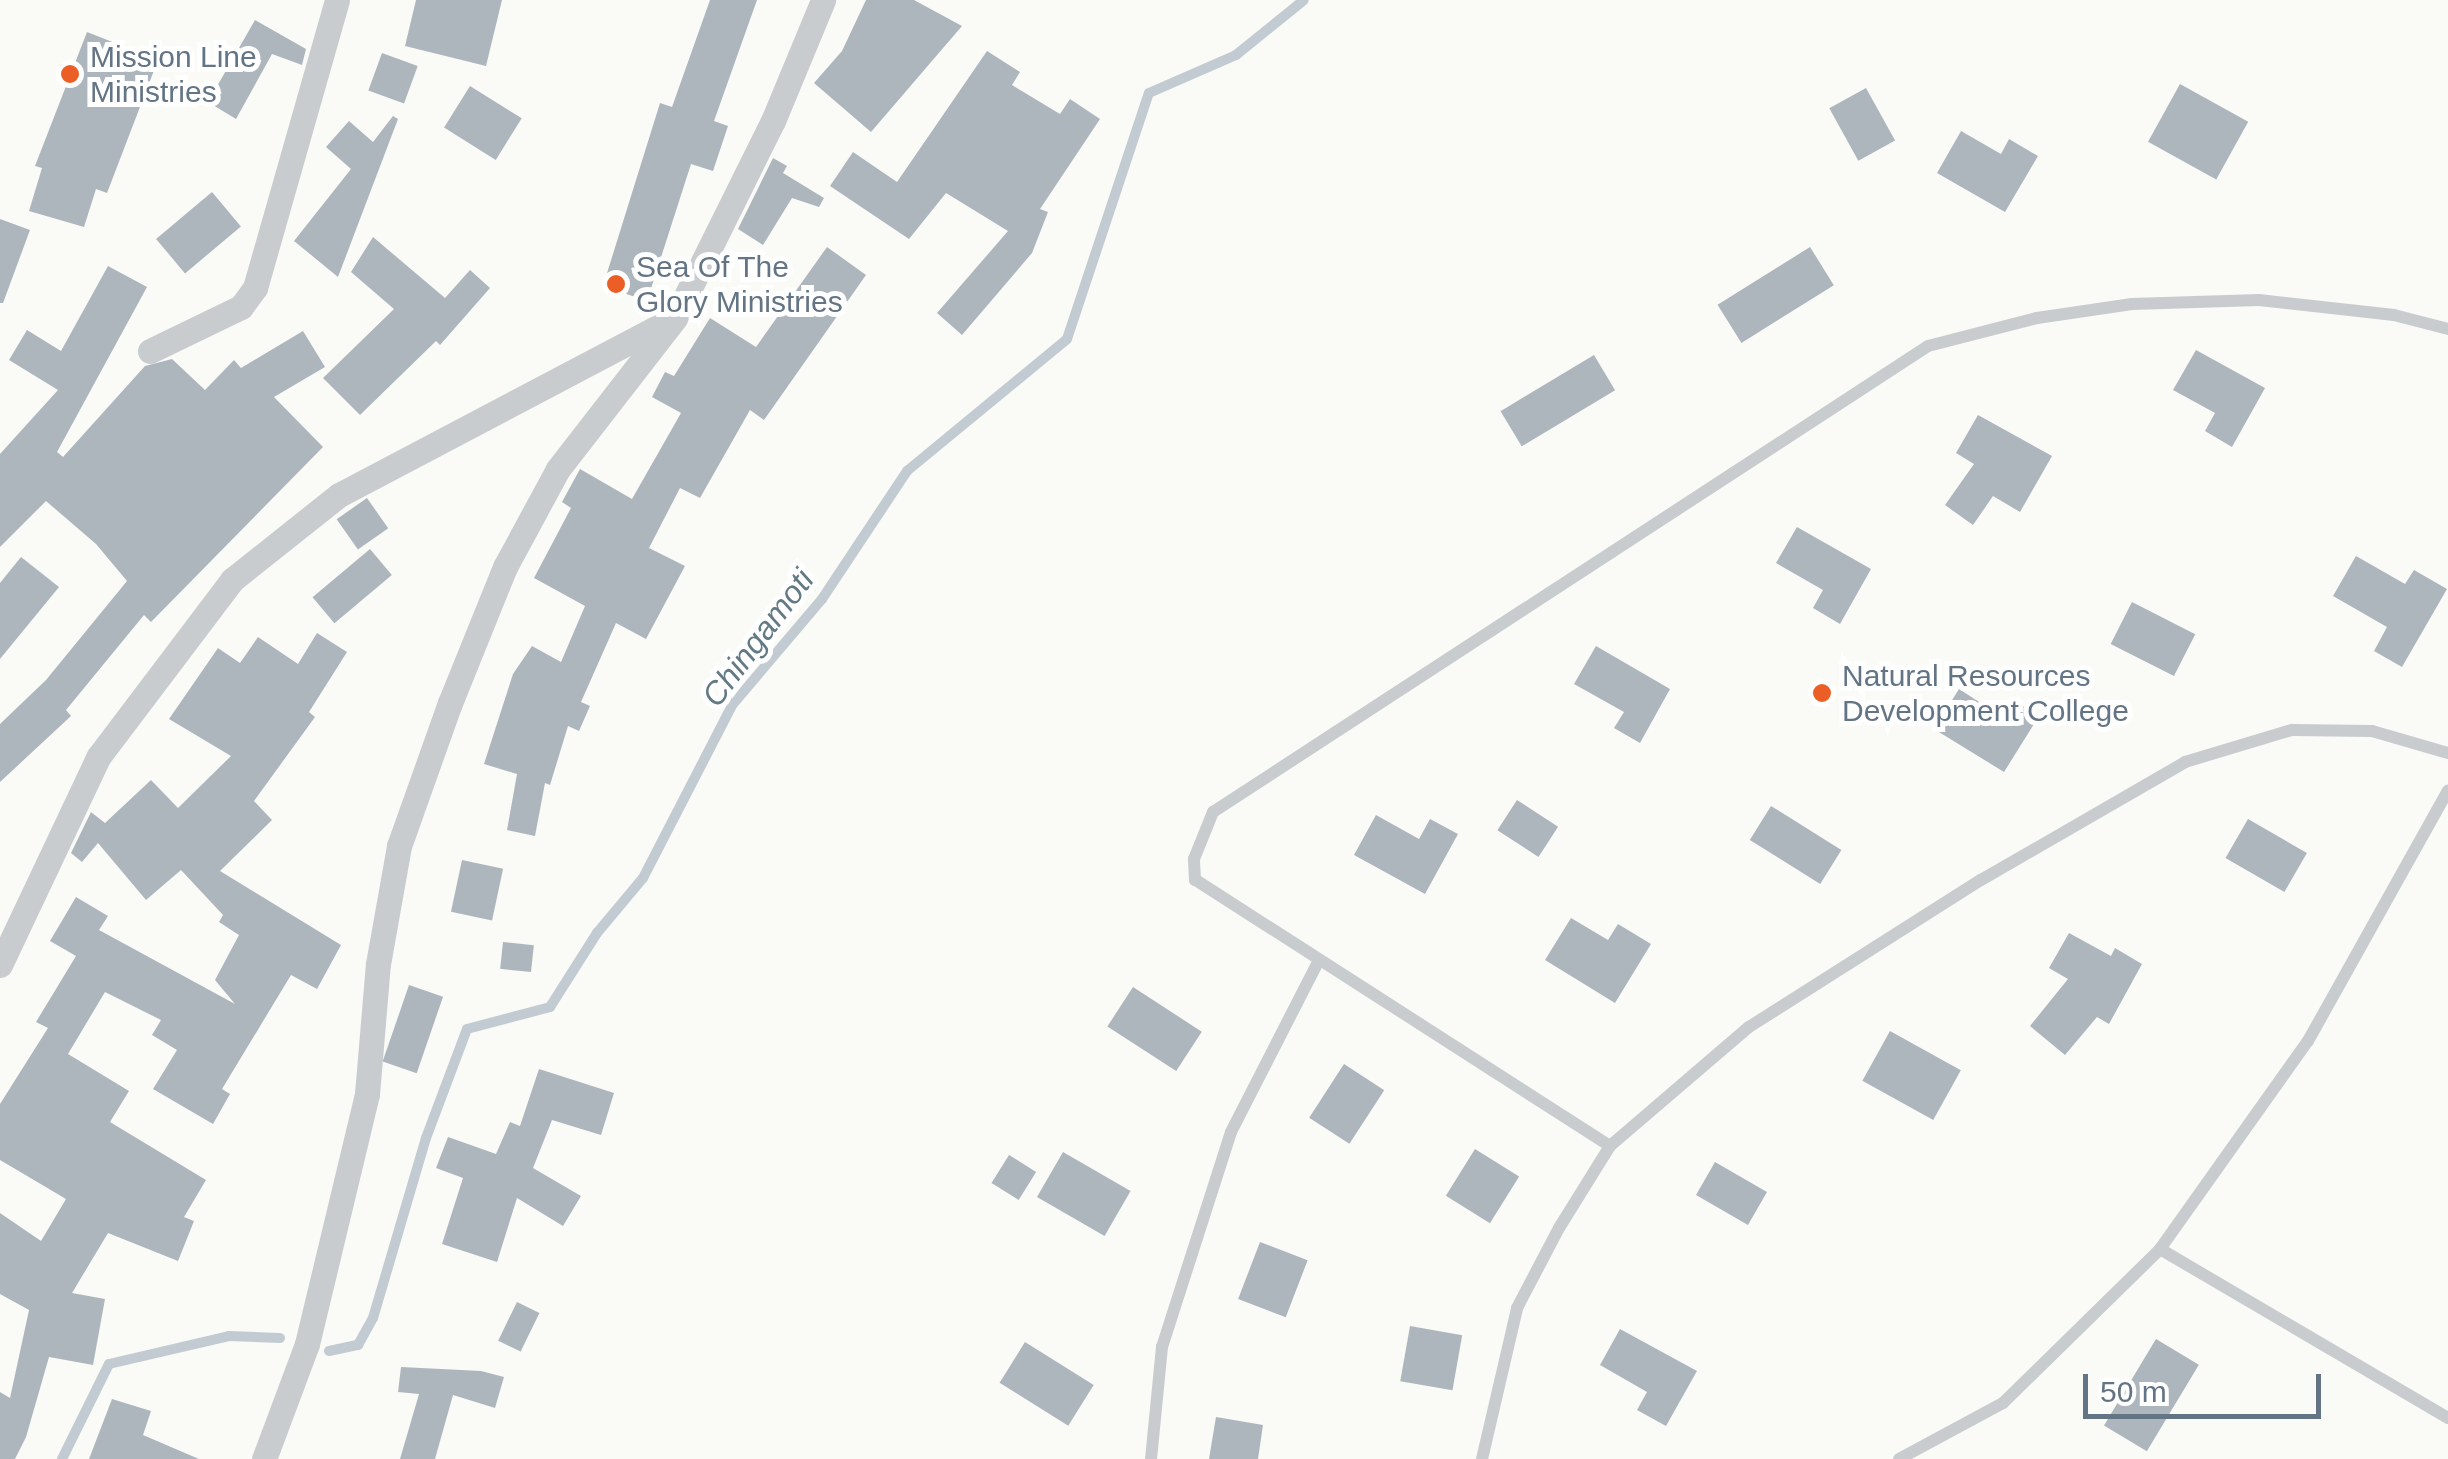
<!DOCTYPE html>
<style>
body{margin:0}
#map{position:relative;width:2448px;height:1459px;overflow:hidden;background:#fafaf7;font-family:Helvetica,sans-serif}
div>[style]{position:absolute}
.stream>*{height:10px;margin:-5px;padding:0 5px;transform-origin:5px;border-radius:5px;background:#c2cbd1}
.building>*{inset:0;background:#aeb6bd;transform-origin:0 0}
.lane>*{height:12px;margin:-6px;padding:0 6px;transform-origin:6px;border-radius:6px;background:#c8cccf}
.street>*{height:25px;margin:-12.5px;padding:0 12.5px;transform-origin:12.5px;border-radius:12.5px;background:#c8cccf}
.dots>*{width:28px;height:28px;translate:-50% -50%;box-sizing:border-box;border:5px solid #fff;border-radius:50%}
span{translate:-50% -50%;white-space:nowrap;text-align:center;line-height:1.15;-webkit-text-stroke:10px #fff;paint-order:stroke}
.poi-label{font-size:30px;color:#637484}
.left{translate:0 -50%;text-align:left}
.water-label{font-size:32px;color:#637a84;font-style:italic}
.scale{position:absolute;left:2083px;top:1374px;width:238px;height:45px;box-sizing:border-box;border:5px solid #637484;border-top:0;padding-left:12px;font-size:30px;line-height:35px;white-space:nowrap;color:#637484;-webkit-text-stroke:8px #fff;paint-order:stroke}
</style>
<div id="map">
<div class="stream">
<div style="left:329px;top:1351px;width:30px;rotate:-12deg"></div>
<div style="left:358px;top:1345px;width:31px;rotate:-61deg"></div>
<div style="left:373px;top:1318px;width:188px;rotate:-73.6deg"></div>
<div style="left:426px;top:1138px;width:116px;rotate:-69.4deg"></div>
<div style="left:467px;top:1029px;width:86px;rotate:-14.8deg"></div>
<div style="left:550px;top:1007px;width:88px;rotate:-57.6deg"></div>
<div style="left:597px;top:933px;width:72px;rotate:-50.1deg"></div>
<div style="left:643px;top:878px;width:196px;rotate:-62.7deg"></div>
<div style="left:733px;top:704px;width:138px;rotate:-49.7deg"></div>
<div style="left:822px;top:599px;width:154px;rotate:-56.4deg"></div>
<div style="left:907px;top:471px;width:207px;rotate:-39.5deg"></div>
<div style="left:1067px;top:339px;width:259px;rotate:-71.6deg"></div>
<div style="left:1149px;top:93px;width:95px;rotate:-23.6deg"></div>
<div style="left:1236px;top:55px;width:87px;rotate:-39deg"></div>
<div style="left:62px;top:1459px;width:106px;rotate:-63.7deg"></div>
<div style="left:109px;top:1364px;width:123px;rotate:-13.1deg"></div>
<div style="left:229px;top:1336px;width:51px;rotate:2.2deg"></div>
</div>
<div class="building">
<div style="clip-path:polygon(416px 0,502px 0,486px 66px,405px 46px)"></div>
<div style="clip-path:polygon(710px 0,757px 0,714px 121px,728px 126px,713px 171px,691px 164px,647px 301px,603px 286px,660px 103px,672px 107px)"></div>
<div style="clip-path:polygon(866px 0,914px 0,962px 26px,871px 132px,814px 83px,842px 51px)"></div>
<div style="clip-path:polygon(255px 20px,306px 49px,302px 65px,272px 54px,236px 119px,208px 102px)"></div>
<div style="clip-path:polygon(87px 32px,158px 60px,107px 193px,96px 189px,84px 227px,29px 211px,42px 168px,35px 166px)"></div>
<div style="clip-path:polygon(987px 51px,1020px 72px,1012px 85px,1060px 114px,1070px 99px,1100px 119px,1040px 209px,1048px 212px,1032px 253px,962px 335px,937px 313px,1008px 231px,946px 193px,909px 239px,830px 186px,853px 152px,897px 182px)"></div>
<div style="left:382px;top:53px;width:38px;height:40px;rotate:20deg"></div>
<div style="left:2180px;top:84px;width:78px;height:66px;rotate:29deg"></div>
<div style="left:470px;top:86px;width:61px;height:49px;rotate:32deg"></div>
<div style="left:1866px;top:88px;width:60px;height:42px;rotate:61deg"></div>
<div style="clip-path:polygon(393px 116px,398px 119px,338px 277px,294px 241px,351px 169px,326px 147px,349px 121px,373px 142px)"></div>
<div style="clip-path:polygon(1961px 131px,2001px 154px,2009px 139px,2038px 156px,2005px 212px,1937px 173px)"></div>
<div style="clip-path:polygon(773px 158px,787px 166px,783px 173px,824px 198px,819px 207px,792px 198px,763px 245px,738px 229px)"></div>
<div style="left:212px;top:192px;width:45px;height:73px;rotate:50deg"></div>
<div style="clip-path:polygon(0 219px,30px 230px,3px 303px,0 303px)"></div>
<div style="clip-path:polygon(373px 237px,445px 298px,470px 270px,490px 288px,440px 345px,436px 341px,360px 415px,323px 378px,394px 309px,351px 272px)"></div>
<div style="clip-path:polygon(827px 247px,866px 275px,764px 420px,750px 410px,700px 498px,680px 488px,649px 548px,685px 566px,646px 639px,616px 623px,581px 702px,590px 706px,579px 731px,568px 726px,550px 785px,545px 783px,535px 836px,507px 830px,517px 774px,484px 764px,513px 674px,532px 646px,561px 662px,585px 606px,534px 578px,571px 508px,562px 502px,580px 469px,632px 499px,681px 413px,652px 397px,665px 372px,674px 376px,710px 318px,756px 347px)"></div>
<div style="left:1810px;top:247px;width:45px;height:109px;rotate:58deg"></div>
<div style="clip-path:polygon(108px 266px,147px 287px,57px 452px,63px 457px,145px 366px,172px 359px,205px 390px,234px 360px,241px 368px,303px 331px,325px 367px,274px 397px,323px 447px,151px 622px,144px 615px,66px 710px,71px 716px,0 782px,0 724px,46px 680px,127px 581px,96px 544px,46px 501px,0 547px,0 454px,58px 390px,9px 360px,27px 330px,61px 351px)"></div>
<div style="clip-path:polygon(2196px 350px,2265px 388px,2232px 447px,2205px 431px,2215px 413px,2173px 390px)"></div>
<div style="left:1594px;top:355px;width:41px;height:109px;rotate:59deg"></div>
<div style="clip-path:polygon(1978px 415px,2052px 456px,2020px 512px,1993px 496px,1973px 525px,1945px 505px,1974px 464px,1956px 453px)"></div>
<div style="left:367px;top:498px;width:37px;height:37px;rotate:55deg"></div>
<div style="clip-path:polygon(1797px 527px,1871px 569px,1840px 624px,1813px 608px,1823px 590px,1776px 563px)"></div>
<div style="left:370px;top:549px;width:34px;height:75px;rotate:50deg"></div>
<div style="clip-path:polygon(2356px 556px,2405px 584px,2414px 570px,2447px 589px,2402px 667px,2374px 651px,2387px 627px,2333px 596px)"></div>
<div style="clip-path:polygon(21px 557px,59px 587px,0 659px,0 583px)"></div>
<div style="left:2132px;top:602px;width:71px;height:47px;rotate:27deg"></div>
<div style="clip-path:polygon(317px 633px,347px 652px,309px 712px,315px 717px,254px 801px,272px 820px,220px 871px,341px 945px,317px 989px,291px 975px,222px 1089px,230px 1094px,213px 1124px,153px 1089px,177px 1050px,152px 1035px,161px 1020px,105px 992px,68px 1054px,129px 1091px,110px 1122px,206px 1180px,184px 1217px,194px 1221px,178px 1261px,108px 1233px,72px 1293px,105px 1299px,93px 1365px,49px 1357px,26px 1437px,15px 1459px,0 1459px,0 1392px,10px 1398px,29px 1310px,0 1294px,0 1213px,41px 1241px,66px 1199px,0 1160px,0 1104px,48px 1028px,36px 1022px,76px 956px,50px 941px,76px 897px,108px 916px,99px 930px,235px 1004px,215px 980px,239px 935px,219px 922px,223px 915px,181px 870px,146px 900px,98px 843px,82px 862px,71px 853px,91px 812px,105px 823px,151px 780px,178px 808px,231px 756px,169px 719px,218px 648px,240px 663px,258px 637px,298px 664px)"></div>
<div style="clip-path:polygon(1596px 646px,1670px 689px,1640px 743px,1614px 728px,1624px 712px,1574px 684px)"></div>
<div style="clip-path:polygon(1959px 689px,2001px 716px,2012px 699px,2039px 716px,2004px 772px,1934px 729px)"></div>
<div style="left:1517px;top:800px;width:49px;height:36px;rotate:33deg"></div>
<div style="left:1771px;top:806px;width:83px;height:40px;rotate:32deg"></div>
<div style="clip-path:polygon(1376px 815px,1419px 839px,1430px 819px,1458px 834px,1425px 894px,1354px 855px)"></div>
<div style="left:2248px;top:819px;width:68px;height:45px;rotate:30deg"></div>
<div style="left:462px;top:860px;width:42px;height:53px;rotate:12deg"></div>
<div style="clip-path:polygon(1571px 918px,1608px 940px,1618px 924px,1651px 944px,1615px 1003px,1545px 960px)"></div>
<div style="clip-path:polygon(2069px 933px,2111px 956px,2115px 948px,2142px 964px,2109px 1024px,2097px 1017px,2065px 1055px,2030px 1026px,2068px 979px,2049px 968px)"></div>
<div style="left:503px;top:942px;width:31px;height:27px;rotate:6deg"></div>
<div style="left:409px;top:985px;width:36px;height:81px;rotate:19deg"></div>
<div style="left:1133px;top:987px;width:82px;height:47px;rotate:33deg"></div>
<div style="left:1890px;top:1031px;width:81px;height:57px;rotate:29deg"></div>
<div style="left:1344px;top:1064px;width:48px;height:64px;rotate:33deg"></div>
<div style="clip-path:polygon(539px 1069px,614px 1093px,601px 1135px,552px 1120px,533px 1168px,581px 1196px,563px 1226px,517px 1198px,497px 1262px,442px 1244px,463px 1178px,436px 1168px,448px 1137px,496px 1154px,510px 1122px,520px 1126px)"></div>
<div style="left:1475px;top:1149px;width:52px;height:55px;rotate:32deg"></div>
<div style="left:1063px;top:1152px;width:78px;height:52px;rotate:30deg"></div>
<div style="left:1009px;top:1155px;width:32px;height:33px;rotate:32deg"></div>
<div style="left:1715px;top:1162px;width:60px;height:38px;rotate:30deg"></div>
<div style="left:1260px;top:1242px;width:51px;height:61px;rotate:21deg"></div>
<div style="left:517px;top:1302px;width:25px;height:43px;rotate:26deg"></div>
<div style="left:1410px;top:1326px;width:53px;height:56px;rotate:10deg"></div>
<div style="clip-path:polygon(1620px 1329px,1697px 1371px,1666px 1426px,1637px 1410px,1647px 1392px,1600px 1365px)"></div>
<div style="left:2156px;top:1339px;width:50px;height:101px;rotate:31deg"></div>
<div style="left:1025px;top:1342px;width:81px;height:48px;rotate:32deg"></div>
<div style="clip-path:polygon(401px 1367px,481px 1371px,504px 1377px,495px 1408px,453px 1395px,435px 1459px,400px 1459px,419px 1394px,398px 1392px)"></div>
<div style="clip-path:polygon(112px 1399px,151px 1411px,143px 1435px,199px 1459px,89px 1459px)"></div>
<div style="clip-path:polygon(1216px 1417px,1263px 1425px,1258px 1459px,1209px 1459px)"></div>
</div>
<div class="lane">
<div style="left:1610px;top:1146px;width:493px;rotate:-147.3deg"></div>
<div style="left:1195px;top:880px;width:21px;rotate:-93deg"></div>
<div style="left:1194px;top:859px;width:51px;rotate:-68deg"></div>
<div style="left:1213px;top:812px;width:853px;rotate:-33.09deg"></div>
<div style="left:1928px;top:346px;width:113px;rotate:-14.4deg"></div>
<div style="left:2037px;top:318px;width:96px;rotate:-8.4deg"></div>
<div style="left:2132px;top:304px;width:127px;rotate:-1.8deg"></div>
<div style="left:2259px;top:300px;width:136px;rotate:6.3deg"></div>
<div style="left:2394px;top:315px;width:56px;rotate:14.5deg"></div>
<div style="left:2160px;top:1249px;width:334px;rotate:30.4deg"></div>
<div style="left:1151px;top:1459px;width:113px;rotate:-84.4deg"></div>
<div style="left:1162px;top:1347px;width:226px;rotate:-72.2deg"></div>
<div style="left:1231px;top:1132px;width:193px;rotate:-62.9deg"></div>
<div style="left:1482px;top:1459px;width:155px;rotate:-76.9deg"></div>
<div style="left:1517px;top:1308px;width:90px;rotate:-62.3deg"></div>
<div style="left:1559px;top:1228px;width:97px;rotate:-58.1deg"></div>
<div style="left:1610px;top:1146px;width:183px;rotate:-40.6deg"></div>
<div style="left:1749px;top:1027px;width:275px;rotate:-32.4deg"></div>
<div style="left:1981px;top:880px;width:236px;rotate:-30deg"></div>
<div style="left:2185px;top:762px;width:112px;rotate:-16.7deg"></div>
<div style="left:2292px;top:730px;width:80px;rotate:0.7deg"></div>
<div style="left:2372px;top:731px;width:79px;rotate:16.1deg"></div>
<div style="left:1899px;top:1459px;width:118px;rotate:-28.3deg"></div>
<div style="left:2003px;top:1403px;width:220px;rotate:-44.4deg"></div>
<div style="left:2160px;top:1249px;width:255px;rotate:-54.6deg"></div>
<div style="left:2308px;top:1041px;width:287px;rotate:-60.8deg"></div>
</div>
<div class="street">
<div style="left:150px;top:351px;width:101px;rotate:-25.8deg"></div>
<div style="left:241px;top:307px;width:24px;rotate:-54deg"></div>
<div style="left:255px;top:288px;width:299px;rotate:-74.1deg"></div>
<div style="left:0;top:965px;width:231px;rotate:-64.7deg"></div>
<div style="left:99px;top:756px;width:221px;rotate:-52.9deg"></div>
<div style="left:232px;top:580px;width:137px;rotate:-38.5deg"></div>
<div style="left:339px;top:495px;width:371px;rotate:-27.8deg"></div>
<div style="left:264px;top:1459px;width:123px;rotate:-69.5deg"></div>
<div style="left:307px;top:1344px;width:257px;rotate:-76.5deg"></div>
<div style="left:367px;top:1094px;width:130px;rotate:-85.2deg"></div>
<div style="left:378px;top:964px;width:120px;rotate:-79.9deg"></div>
<div style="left:399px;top:846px;width:152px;rotate:-70.4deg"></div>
<div style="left:450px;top:703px;width:147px;rotate:-68deg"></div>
<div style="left:505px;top:567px;width:111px;rotate:-61.6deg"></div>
<div style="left:558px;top:469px;width:191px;rotate:-52.2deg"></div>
<div style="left:675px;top:318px;width:220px;rotate:-63.6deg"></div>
<div style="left:773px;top:121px;width:131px;rotate:-67.5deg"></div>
</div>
<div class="dots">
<div style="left:70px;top:74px;background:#eb5f26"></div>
<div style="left:616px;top:284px;background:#eb5f26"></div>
<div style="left:1822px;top:693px;background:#eb5f26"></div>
</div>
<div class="poi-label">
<span class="left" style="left:90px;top:74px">Mission Line<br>Ministries</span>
<span class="left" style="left:636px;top:284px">Sea Of The<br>Glory Ministries</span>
<span class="left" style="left:1842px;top:693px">Natural Resources<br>Development College</span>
</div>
<div class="water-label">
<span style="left:758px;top:638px;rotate:-53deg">Chingamoti</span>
</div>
<div class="scale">50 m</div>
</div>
